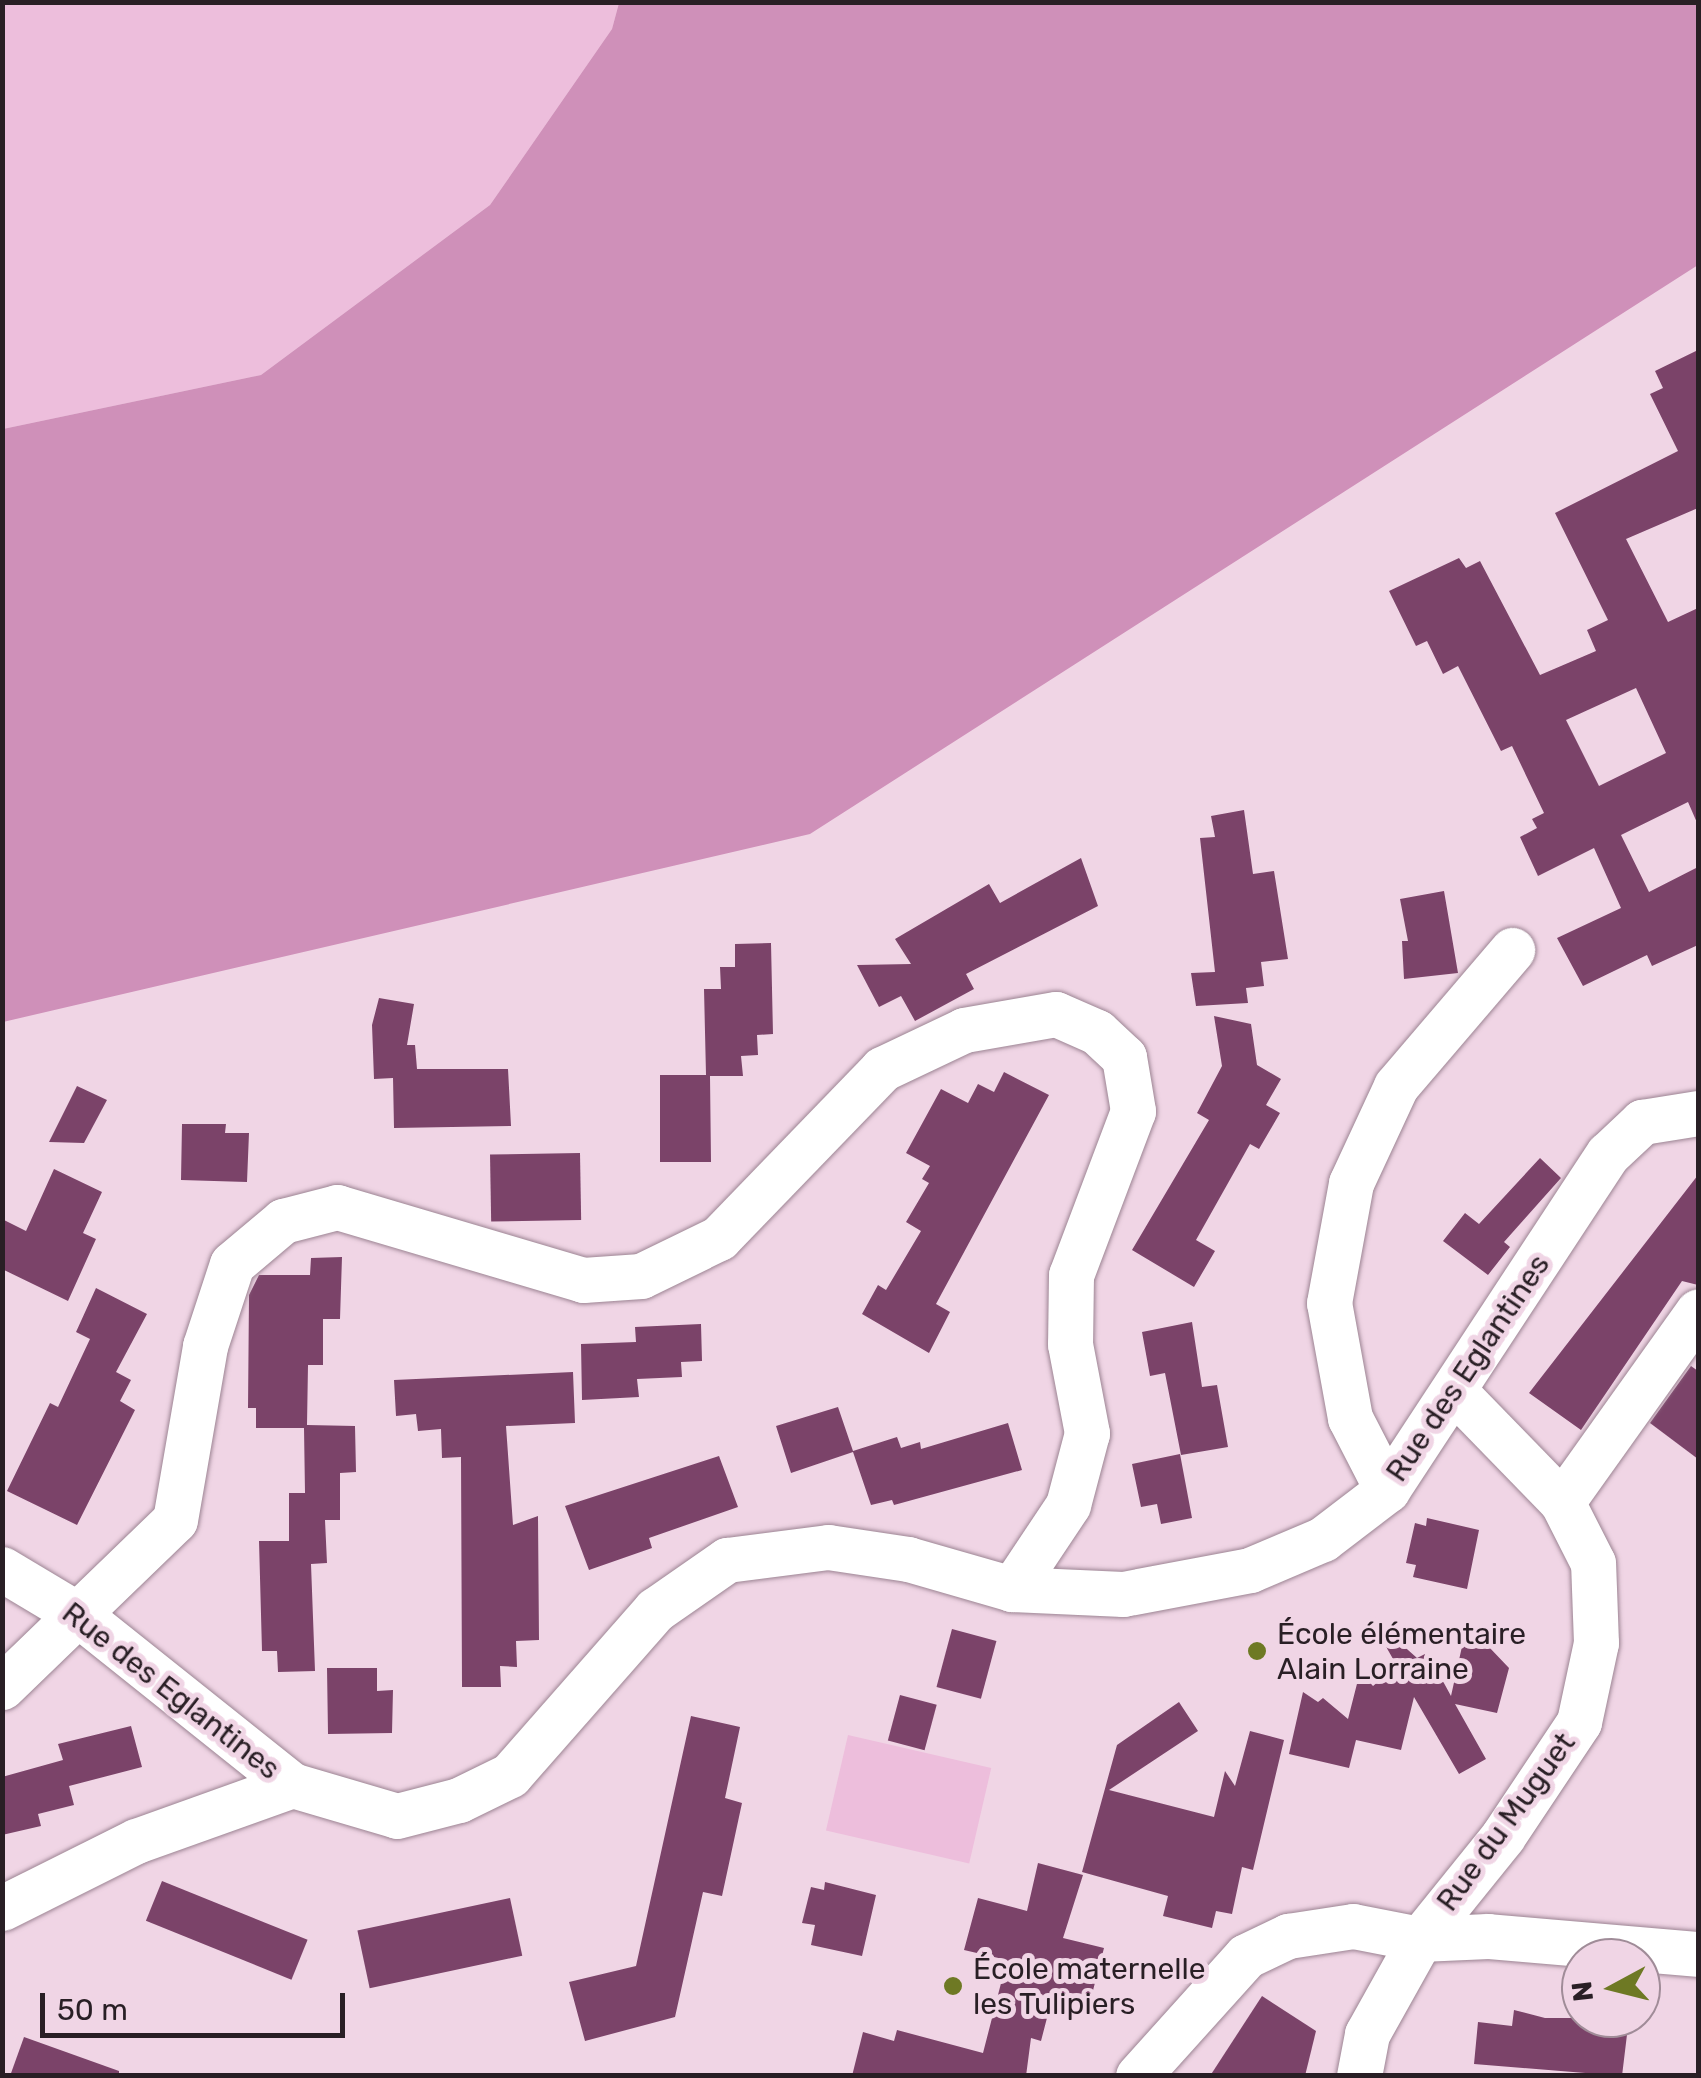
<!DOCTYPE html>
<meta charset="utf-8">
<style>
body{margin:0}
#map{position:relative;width:1701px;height:2078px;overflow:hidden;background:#f0d5e5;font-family:Rubik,sans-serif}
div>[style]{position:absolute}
.green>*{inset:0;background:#edbedc;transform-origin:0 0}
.forest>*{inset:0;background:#cf90b9}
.building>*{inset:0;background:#7b4369;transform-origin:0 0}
.roads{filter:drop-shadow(0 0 2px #9c8493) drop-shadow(0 0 2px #9c8493)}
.minor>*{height:45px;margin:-22.5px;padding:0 22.5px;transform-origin:22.5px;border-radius:22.5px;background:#fff}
.dots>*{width:28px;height:28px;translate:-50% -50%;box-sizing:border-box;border:5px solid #f0d5e5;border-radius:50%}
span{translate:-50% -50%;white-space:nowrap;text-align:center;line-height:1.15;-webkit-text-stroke:10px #f0d5e5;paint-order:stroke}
.street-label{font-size:30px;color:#291f25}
.poi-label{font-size:30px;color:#291f25}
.left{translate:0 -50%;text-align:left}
.frame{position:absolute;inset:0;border:5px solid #291f25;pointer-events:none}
.north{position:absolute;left:1561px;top:1938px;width:100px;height:100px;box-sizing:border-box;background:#f0d5e5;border:2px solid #a08c98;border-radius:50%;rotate:263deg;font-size:28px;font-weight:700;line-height:40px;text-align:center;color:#291f25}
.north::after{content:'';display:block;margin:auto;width:35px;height:45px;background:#6e7924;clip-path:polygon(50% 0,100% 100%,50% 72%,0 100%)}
.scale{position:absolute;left:40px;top:1993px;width:305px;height:45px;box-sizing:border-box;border:5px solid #291f25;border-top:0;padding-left:12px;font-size:30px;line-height:35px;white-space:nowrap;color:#291f25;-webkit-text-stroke:8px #f0d5e5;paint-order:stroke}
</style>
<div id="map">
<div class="green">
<div style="clip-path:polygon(3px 3px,619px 3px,612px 29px,490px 205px,261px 375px,3px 429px)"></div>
<div style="left:848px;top:1735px;width:147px;height:98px;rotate:13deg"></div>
</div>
<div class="forest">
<div style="clip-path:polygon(619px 3px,1698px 3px,1698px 265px,810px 834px,3px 1022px,3px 429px,261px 375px,490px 205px,612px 29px)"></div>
</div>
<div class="building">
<div style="clip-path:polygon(evenodd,1698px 350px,1698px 508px,1626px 539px,1668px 622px,1698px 608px,1698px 825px,1688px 802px,1621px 835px,1649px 892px,1698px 867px,1698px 945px,1652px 966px,1647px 955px,1583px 986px,1557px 938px,1621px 908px,1594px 848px,1538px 876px,1520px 837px,1537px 828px,1532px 819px,1544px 813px,1512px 746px,1501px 751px,1458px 666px,1443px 674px,1427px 641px,1416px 646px,1389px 591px,1459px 558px,1466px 568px,1480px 561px,1540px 675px,1596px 651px,1587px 630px,1608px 620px,1555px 513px,1678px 451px,1650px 394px,1663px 388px,1655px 371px,1698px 350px,1636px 688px,1666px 753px,1599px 786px,1566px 720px,1636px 688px)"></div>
<div style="clip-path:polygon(1244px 810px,1253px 874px,1274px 871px,1288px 959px,1261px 962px,1264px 986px,1246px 988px,1248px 1003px,1196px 1006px,1191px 973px,1215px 972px,1200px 838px,1215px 837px,1211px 816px)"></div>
<div style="clip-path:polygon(1081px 858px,1098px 906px,966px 974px,974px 989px,915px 1021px,901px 996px,879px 1007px,857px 965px,911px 964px,895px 939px,989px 884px,1000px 903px)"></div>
<div style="clip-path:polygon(1444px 891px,1458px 973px,1404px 979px,1402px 941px,1408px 941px,1400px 899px)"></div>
<div style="clip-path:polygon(771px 943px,773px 1034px,757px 1035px,758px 1055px,741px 1056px,743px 1076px,710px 1076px,711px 1162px,660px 1162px,660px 1075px,706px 1075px,704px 989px,721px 989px,720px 967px,735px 967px,735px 944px)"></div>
<div style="clip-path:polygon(379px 998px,414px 1004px,407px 1045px,415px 1045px,417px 1069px,508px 1069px,511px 1126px,394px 1128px,393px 1078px,374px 1079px,372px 1025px)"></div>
<div style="clip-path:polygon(1214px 1016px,1251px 1024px,1257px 1065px,1281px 1079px,1266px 1105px,1280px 1113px,1259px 1149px,1250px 1144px,1196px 1240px,1215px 1251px,1194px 1287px,1132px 1250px,1209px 1120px,1197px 1113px,1222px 1066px)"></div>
<div style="clip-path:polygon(1004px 1072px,1049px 1095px,936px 1304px,950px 1312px,929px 1353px,862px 1314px,878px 1285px,886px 1290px,921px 1231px,906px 1222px,929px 1183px,922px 1179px,930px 1166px,906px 1153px,941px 1089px,968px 1103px,978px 1084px,994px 1092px)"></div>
<div style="clip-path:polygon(77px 1086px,107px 1100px,84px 1143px,49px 1142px)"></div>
<div style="clip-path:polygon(182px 1124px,226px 1124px,225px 1133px,249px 1133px,247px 1182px,181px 1180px)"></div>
<div style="left:580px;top:1153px;width:67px;height:90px;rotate:89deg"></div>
<div style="clip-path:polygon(1540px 1158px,1561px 1178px,1504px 1242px,1510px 1247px,1488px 1275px,1443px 1241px,1465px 1213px,1479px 1224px)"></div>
<div style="clip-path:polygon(54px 1169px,102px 1192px,83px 1233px,96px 1239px,68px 1301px,2px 1269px,2px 1219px,26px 1231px)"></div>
<div style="clip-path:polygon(1698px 1175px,1698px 1285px,1682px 1281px,1581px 1430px,1529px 1393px)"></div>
<div style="clip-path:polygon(342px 1257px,340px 1319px,323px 1319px,323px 1365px,308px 1365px,307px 1425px,355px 1426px,356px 1472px,340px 1473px,340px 1520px,325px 1520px,327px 1563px,311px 1564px,315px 1671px,278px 1672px,277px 1651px,262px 1651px,259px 1541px,289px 1541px,289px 1493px,305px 1493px,304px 1428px,256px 1428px,256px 1408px,248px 1408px,249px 1295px,259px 1275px,310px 1275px,311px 1258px)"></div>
<div style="clip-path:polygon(96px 1288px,147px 1314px,116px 1372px,131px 1380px,120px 1401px,135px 1410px,77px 1525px,7px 1491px,50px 1403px,58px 1407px,90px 1339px,76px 1332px)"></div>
<div style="clip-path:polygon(1192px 1322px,1202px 1387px,1217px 1385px,1228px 1447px,1181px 1455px,1165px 1373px,1150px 1376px,1142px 1332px)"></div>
<div style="clip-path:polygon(701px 1324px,702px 1361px,681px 1362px,682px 1377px,637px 1379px,639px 1397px,582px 1400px,581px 1344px,636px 1342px,635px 1327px)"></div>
<div style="clip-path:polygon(1691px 1366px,1698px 1371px,1698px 1459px,1650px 1423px)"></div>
<div style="clip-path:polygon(573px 1372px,575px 1423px,506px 1426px,513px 1525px,538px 1516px,539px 1640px,516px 1641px,517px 1667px,500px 1666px,501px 1687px,462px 1687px,461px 1457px,442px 1458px,441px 1429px,418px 1431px,416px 1414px,396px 1416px,394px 1380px)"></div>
<div style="clip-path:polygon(838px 1407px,853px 1451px,897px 1437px,901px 1448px,920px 1442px,921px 1449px,1008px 1423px,1022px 1470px,894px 1505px,892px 1500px,871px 1505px,853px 1452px,791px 1473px,776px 1426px)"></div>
<div style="clip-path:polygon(1180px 1454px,1192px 1518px,1161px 1524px,1157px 1504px,1141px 1507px,1132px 1464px)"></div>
<div style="clip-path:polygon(719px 1456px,738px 1507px,649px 1538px,652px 1548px,589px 1570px,565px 1506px)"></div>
<div style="clip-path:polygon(1427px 1518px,1479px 1530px,1467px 1589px,1413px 1577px,1416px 1565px,1406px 1563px,1415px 1523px,1426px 1526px)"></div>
<div style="clip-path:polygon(1467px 1624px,1509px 1668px,1497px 1713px,1455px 1704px,1486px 1759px,1459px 1774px,1414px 1697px,1401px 1750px,1356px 1740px,1349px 1768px,1289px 1754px,1303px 1692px,1318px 1702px,1323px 1698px,1348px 1719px,1360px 1672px,1373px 1686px,1397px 1666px,1376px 1629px,1380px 1625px,1417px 1658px,1425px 1654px,1423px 1663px,1433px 1663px,1451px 1696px)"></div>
<div style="left:952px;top:1629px;width:46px;height:60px;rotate:15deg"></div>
<div style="clip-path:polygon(327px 1668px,377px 1668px,377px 1691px,393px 1690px,392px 1733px,328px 1734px)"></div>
<div style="left:900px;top:1695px;width:38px;height:47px;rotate:15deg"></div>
<div style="clip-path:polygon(1179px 1702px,1198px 1731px,1109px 1790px,1214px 1817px,1225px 1771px,1235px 1786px,1250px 1731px,1284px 1740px,1253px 1870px,1242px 1867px,1232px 1914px,1216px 1911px,1212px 1928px,1163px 1916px,1168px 1896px,1082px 1872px,1117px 1745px)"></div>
<div style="clip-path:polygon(691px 1716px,740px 1727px,725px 1798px,742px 1803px,722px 1896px,703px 1892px,675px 2017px,585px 2041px,569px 1982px,636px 1966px)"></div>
<div style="clip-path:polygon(131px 1726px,142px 1767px,69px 1786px,74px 1805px,38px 1814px,41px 1826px,2px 1835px,2px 1777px,63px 1760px,58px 1744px)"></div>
<div style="clip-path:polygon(1038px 1863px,1083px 1875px,1063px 1938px,1104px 1948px,1090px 2002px,1054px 1991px,1041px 2041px,1031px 2038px,1026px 2076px,852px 2076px,863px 2032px,894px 2041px,897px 2030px,983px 2053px,1007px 1960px,964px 1950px,978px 1898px,1027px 1911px)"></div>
<div style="left:162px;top:1881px;width:157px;height:43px;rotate:22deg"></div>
<div style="clip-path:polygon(825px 1882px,876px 1895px,862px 1956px,811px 1945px,815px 1925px,802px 1923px,811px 1887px,824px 1890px)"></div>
<div style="left:510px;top:1898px;width:59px;height:156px;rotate:78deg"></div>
<div style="clip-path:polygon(1262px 1996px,1316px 2031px,1305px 2076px,1210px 2076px)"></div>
<div style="clip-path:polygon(1514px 2010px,1545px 2018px,1629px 2018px,1622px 2076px,1474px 2064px,1478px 2022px,1512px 2026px)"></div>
<div style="clip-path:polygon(24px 2037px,119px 2071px,119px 2076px,10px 2076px)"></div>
</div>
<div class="roads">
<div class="minor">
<div style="left:1387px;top:1490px;width:81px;rotate:-117.2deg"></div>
<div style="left:1350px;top:1418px;width:117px;rotate:-100.3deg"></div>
<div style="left:1329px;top:1303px;width:122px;rotate:-79.6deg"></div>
<div style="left:1351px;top:1183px;width:107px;rotate:-65.1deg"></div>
<div style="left:1396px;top:1086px;width:179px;rotate:-49.5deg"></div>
<div style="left:1562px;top:1502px;width:234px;rotate:-54.5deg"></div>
<div style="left:2px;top:1569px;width:90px;rotate:30.9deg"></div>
<div style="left:79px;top:1615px;width:273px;rotate:38.6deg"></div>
<div style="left:292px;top:1785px;width:109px;rotate:16.4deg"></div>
<div style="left:397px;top:1816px;width:64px;rotate:-14.5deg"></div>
<div style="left:459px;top:1800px;width:57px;rotate:-26.1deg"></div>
<div style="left:510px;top:1775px;width:220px;rotate:-48.7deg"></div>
<div style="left:655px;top:1610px;width:88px;rotate:-34.8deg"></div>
<div style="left:727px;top:1560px;width:102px;rotate:-7.3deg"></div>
<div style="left:828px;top:1547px;width:81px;rotate:8.5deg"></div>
<div style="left:908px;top:1559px;width:108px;rotate:16.1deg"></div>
<div style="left:1012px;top:1589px;width:111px;rotate:2.6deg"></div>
<div style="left:1123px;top:1594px;width:129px;rotate:-10.7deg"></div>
<div style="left:1250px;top:1570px;width:79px;rotate:-23deg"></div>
<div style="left:1323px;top:1539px;width:81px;rotate:-37.4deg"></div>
<div style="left:1387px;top:1490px;width:402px;rotate:-56.7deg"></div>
<div style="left:1608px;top:1154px;width:47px;rotate:-43.3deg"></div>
<div style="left:1642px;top:1122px;width:57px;rotate:-9.1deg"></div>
<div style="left:2px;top:1687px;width:240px;rotate:-44deg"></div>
<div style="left:175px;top:1520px;width:177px;rotate:-80.2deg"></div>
<div style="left:205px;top:1346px;width:86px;rotate:-71.8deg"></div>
<div style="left:232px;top:1264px;width:67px;rotate:-40.1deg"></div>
<div style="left:283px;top:1221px;width:56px;rotate:-14.5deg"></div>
<div style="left:337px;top:1207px;width:257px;rotate:16.5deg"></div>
<div style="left:583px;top:1280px;width:58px;rotate:-3.9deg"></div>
<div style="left:641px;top:1276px;width:87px;rotate:-26deg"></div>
<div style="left:719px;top:1238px;width:235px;rotate:-46deg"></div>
<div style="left:882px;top:1069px;width:91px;rotate:-25.4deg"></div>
<div style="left:964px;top:1030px;width:93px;rotate:-9.9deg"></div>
<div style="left:1056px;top:1014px;width:45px;rotate:23.7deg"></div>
<div style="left:1097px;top:1032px;width:37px;rotate:43deg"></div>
<div style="left:1124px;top:1057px;width:55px;rotate:80.5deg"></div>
<div style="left:1133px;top:1111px;width:175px;rotate:110.7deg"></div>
<div style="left:1071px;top:1275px;width:69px;rotate:90.8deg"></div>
<div style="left:1070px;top:1344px;width:91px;rotate:79.2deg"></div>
<div style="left:1087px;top:1433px;width:74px;rotate:104.8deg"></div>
<div style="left:1068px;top:1505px;width:101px;rotate:123.7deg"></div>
<div style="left:2px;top:1908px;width:150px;rotate:-26.6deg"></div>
<div style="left:136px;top:1841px;width:166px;rotate:-19.7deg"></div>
<div style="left:1138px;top:2076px;width:161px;rotate:-48deg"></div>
<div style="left:1246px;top:1956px;width:47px;rotate:-25.5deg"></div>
<div style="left:1288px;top:1936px;width:66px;rotate:-8.7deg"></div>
<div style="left:1353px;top:1926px;width:68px;rotate:11deg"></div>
<div style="left:1420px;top:1939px;width:68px;rotate:-2.5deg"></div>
<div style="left:1488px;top:1936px;width:211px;rotate:4.9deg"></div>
<div style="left:1359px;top:2076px;width:43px;rotate:-79.2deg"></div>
<div style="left:1367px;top:2034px;width:109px;rotate:-60.8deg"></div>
<div style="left:1420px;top:1939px;width:132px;rotate:-51.1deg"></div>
<div style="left:1503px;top:1836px;width:137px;rotate:-56.3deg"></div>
<div style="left:1579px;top:1722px;width:81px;rotate:-77.9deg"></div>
<div style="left:1596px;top:1643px;width:80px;rotate:-92.1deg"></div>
<div style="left:1593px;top:1563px;width:68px;rotate:-116.9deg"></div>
<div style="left:1562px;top:1502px;width:152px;rotate:-134.2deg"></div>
</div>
</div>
<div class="dots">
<div style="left:1257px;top:1651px;background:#6e7924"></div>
<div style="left:953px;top:1986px;background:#6e7924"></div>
</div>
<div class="street-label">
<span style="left:1468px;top:1368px;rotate:-56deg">Rue des Eglantines</span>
<span style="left:171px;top:1691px;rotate:38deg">Rue des Eglantines</span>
<span style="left:1506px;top:1822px;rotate:-54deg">Rue du Muguet</span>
</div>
<div class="poi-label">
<span class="left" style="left:1277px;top:1651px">École élémentaire<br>Alain Lorraine</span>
<span class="left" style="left:973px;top:1986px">École maternelle<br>les Tulipiers</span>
</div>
<div class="frame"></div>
<div class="north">N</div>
<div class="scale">50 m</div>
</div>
